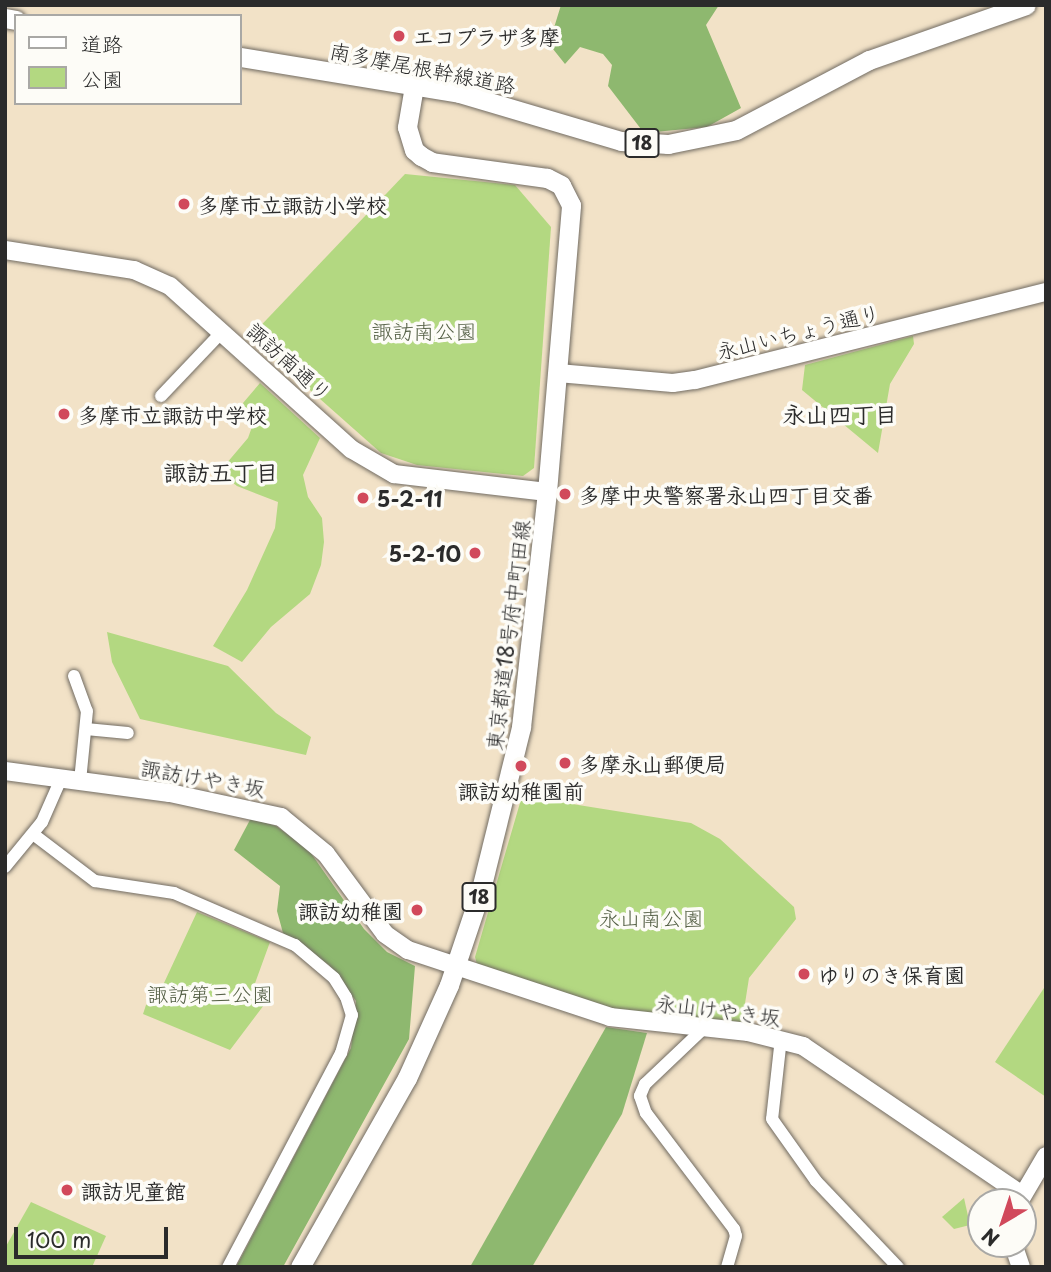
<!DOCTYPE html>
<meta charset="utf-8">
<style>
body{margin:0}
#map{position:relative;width:1051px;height:1272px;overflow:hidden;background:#f2e2c7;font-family:"Playpen Sans","Klee One",sans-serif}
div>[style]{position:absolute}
.green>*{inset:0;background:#b3d881}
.forest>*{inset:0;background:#8eb86f}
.roads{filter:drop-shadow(0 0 2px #716b62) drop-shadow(0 0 2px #716b62)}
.street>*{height:12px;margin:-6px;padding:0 6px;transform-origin:6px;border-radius:6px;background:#fff}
.secondary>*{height:18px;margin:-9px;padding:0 9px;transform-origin:9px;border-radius:9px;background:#fff}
.primary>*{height:19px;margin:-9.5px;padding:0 9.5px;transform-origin:9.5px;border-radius:9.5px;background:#fff}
.dots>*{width:19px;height:19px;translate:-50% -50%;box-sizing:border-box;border:4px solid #fdfcf7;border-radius:50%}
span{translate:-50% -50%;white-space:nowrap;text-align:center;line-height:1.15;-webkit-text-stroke:7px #fdfcf7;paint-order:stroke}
.shield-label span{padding:2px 5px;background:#fdfcf7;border:2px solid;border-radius:5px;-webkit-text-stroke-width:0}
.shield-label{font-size:19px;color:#2b2b2b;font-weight:700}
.poi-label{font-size:21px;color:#2b2b2b;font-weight:700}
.left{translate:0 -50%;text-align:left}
.right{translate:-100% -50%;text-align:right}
.street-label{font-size:21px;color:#2b2b2b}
.park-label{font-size:21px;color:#545f45}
.neighbourhood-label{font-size:23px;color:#2b2b2b;font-weight:700}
.frame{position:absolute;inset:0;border:7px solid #2b2b2b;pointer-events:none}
.legend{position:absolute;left:14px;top:14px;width:228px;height:91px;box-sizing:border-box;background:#fdfcf7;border:2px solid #a9a8a5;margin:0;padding:9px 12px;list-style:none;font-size:21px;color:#2b2b2b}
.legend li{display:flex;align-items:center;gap:14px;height:35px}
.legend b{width:35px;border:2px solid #a9a8a5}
.north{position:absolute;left:967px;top:1188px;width:70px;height:70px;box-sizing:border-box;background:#fdfcf7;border:2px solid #a9a8a5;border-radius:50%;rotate:219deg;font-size:19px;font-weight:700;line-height:28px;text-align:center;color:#2b2b2b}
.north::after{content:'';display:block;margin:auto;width:24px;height:32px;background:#d1495b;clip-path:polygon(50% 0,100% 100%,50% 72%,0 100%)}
.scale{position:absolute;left:14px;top:1227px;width:154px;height:32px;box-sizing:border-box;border:4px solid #2b2b2b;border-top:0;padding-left:9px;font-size:21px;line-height:24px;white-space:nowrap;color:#2b2b2b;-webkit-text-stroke:5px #fdfcf7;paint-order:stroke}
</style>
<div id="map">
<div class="green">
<div style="clip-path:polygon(405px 174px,515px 185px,551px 227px,534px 468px,523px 476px,417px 465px,381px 453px,250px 337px)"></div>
<div style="clip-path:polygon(913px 336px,914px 344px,890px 384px,878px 453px,802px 390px,805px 365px)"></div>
<div style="clip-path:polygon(260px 383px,320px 438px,303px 475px,308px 497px,322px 518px,324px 542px,321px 565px,310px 594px,271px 627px,242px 662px,213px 646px,247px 590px,275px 528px,278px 502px,237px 486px,224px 476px,226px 464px,248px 438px,253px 424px,243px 403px)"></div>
<div style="clip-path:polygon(107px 632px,228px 666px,276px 713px,311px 737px,306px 755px,140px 719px,112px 662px)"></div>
<div style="clip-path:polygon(522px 796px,691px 823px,720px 839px,794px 907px,796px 919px,749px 978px,741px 1029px,631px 1015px,479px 971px,475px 957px)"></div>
<div style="clip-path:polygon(197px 912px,270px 942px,254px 986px,267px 1001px,230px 1050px,143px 1014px,146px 1005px,157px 998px)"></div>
<div style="clip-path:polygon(1046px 985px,1046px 1097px,995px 1062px)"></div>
<div style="clip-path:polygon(964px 1198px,970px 1225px,954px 1229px,942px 1217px)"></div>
<div style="clip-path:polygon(31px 1202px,106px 1236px,92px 1267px,5px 1267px,5px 1248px)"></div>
</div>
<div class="forest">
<div style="clip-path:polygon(561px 5px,719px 5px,706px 25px,741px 108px,707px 127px,644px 133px,608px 86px,612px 65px,603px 54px,580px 47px,565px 64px,549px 44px)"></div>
<div style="clip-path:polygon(251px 818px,276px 826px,308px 849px,364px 929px,387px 952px,415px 966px,409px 1039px,283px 1267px,236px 1267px,351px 1048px,356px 1001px,329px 965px,283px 933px,277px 911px,280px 886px,234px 850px)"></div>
<div style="clip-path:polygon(606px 1027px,647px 1033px,622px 1114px,532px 1267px,470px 1267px)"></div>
</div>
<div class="roads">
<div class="street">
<div style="left:161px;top:396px;width:90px;rotate:-46.4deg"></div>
<div style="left:74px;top:676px;width:37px;rotate:70deg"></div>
<div style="left:87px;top:711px;width:70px;rotate:95.7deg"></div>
<div style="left:86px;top:729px;width:42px;rotate:5.4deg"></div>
<div style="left:33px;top:834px;width:78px;rotate:37.2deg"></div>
<div style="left:95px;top:881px;width:80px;rotate:8.6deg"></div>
<div style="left:174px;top:893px;width:132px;rotate:23.3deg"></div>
<div style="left:295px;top:945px;width:51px;rotate:40.2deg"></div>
<div style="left:334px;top:978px;width:22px;rotate:58deg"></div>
<div style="left:346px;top:997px;width:19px;rotate:72deg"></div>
<div style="left:352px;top:1015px;width:40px;rotate:106deg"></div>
<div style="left:341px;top:1053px;width:242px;rotate:117.8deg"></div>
<div style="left:5px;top:867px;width:58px;rotate:-50.6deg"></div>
<div style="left:42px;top:822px;width:45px;rotate:-66.3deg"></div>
<div style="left:703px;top:1029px;width:80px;rotate:136.5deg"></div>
<div style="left:645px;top:1084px;width:13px;rotate:113deg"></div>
<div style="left:640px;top:1096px;width:18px;rotate:71deg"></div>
<div style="left:646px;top:1113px;width:146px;rotate:52.8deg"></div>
<div style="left:734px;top:1229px;width:7px;rotate:74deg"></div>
<div style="left:736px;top:1236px;width:32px;rotate:106deg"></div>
<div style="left:781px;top:1038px;width:81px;rotate:96.3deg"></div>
<div style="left:772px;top:1119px;width:76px;rotate:54.6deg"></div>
<div style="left:816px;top:1181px;width:119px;rotate:46.4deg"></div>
</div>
<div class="secondary">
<div style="left:5px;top:250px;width:131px;rotate:8.8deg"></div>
<div style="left:134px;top:270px;width:39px;rotate:24deg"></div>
<div style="left:170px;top:286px;width:244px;rotate:42deg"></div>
<div style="left:351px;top:449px;width:50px;rotate:30.2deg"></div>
<div style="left:394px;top:474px;width:154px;rotate:6.7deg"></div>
<div style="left:558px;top:373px;width:115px;rotate:5deg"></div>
<div style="left:673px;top:383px;width:22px;rotate:-8deg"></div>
<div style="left:695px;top:380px;width:362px;rotate:-14.1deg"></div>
<div style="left:5px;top:771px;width:166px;rotate:7.6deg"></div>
<div style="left:170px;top:793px;width:114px;rotate:12.2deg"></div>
<div style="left:281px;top:817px;width:58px;rotate:39.4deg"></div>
<div style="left:326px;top:854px;width:99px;rotate:53.6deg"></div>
<div style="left:385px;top:934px;width:28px;rotate:35deg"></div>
<div style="left:408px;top:950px;width:213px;rotate:18.3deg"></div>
<div style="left:610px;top:1017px;width:139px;rotate:6.2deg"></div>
<div style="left:748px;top:1032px;width:57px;rotate:14.3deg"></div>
<div style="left:803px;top:1046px;width:263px;rotate:34.2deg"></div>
<div style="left:1019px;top:1202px;width:53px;rotate:-59.6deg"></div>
<div style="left:1013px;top:1244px;width:24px;rotate:71deg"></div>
</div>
<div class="primary">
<div style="left:5px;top:18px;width:11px;rotate:10deg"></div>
<div style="left:240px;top:57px;width:222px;rotate:9.3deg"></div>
<div style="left:459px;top:93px;width:169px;rotate:16.5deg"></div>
<div style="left:621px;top:141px;width:47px;rotate:3.7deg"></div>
<div style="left:668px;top:144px;width:69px;rotate:-11.6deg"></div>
<div style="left:736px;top:130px;width:150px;rotate:-27.8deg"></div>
<div style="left:869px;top:60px;width:166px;rotate:-19.3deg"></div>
<div style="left:300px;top:1267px;width:217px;rotate:-60.5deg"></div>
<div style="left:407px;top:1078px;width:102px;rotate:-65.7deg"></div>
<div style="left:449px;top:985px;width:97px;rotate:-71.4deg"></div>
<div style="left:480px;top:893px;width:171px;rotate:-76.1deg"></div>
<div style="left:521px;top:727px;width:236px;rotate:-83.7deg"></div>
<div style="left:547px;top:492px;width:288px;rotate:-85.2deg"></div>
<div style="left:571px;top:205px;width:22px;rotate:-117deg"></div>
<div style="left:561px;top:185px;width:16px;rotate:-153deg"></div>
<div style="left:547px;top:178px;width:116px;rotate:-172.1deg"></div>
<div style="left:432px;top:162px;width:13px;rotate:-151deg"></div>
<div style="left:421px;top:156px;width:9px;rotate:-139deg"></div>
<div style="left:414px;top:150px;width:24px;rotate:-107deg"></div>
<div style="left:407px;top:127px;width:42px;rotate:-80.3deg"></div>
</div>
</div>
<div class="dots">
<div style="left:399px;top:36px;background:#d1495b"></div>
<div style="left:184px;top:204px;background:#d1495b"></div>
<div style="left:64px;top:414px;background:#d1495b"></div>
<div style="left:565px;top:494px;background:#d1495b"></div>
<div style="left:363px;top:498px;background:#d1495b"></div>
<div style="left:475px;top:553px;background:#d1495b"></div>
<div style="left:565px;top:763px;background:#d1495b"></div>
<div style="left:521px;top:766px;background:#d1495b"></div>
<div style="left:417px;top:910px;background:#d1495b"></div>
<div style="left:804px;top:974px;background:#d1495b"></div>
<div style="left:67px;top:1190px;background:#d1495b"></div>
</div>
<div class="shield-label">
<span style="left:642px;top:143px">18</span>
<span style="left:479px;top:897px">18</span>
</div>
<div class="poi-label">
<span class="left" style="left:413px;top:36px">エコプラザ多摩</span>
<span class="left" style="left:198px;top:204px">多摩市立諏訪小学校</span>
<span class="left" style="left:78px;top:414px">多摩市立諏訪中学校</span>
<span class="left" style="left:579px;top:494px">多摩中央警察署永山四丁目交番</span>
<span class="left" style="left:377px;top:498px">5-2-11</span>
<span class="right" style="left:461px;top:553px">5-2-10</span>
<span class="left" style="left:579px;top:763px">多摩永山郵便局</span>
<span style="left:521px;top:790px">諏訪幼稚園前</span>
<span class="right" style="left:403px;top:910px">諏訪幼稚園</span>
<span class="left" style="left:818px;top:974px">ゆりのき保育園</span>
<span class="left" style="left:81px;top:1190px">諏訪児童館</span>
</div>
<div class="street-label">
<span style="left:423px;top:67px;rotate:11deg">南多摩尾根幹線道路</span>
<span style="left:798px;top:331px;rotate:-14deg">永山いちょう通り</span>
<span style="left:290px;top:361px;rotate:42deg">諏訪南通り</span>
<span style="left:507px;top:635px;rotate:-83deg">東京都道18号府中町田線</span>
<span style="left:203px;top:777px;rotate:10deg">諏訪けやき坂</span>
<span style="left:718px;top:1009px;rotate:7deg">永山けやき坂</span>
</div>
<div class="park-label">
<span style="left:424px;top:330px">諏訪南公園</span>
<span style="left:651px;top:917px">永山南公園</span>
<span style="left:210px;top:993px">諏訪第三公園</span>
</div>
<div class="neighbourhood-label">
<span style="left:840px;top:414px">永山四丁目</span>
<span style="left:221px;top:472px">諏訪五丁目</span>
</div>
<div class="frame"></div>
<ul class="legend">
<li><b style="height:9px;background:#fff"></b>道路</li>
<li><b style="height:19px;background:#b3d881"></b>公園</li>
</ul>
<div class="north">N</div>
<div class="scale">100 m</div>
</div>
